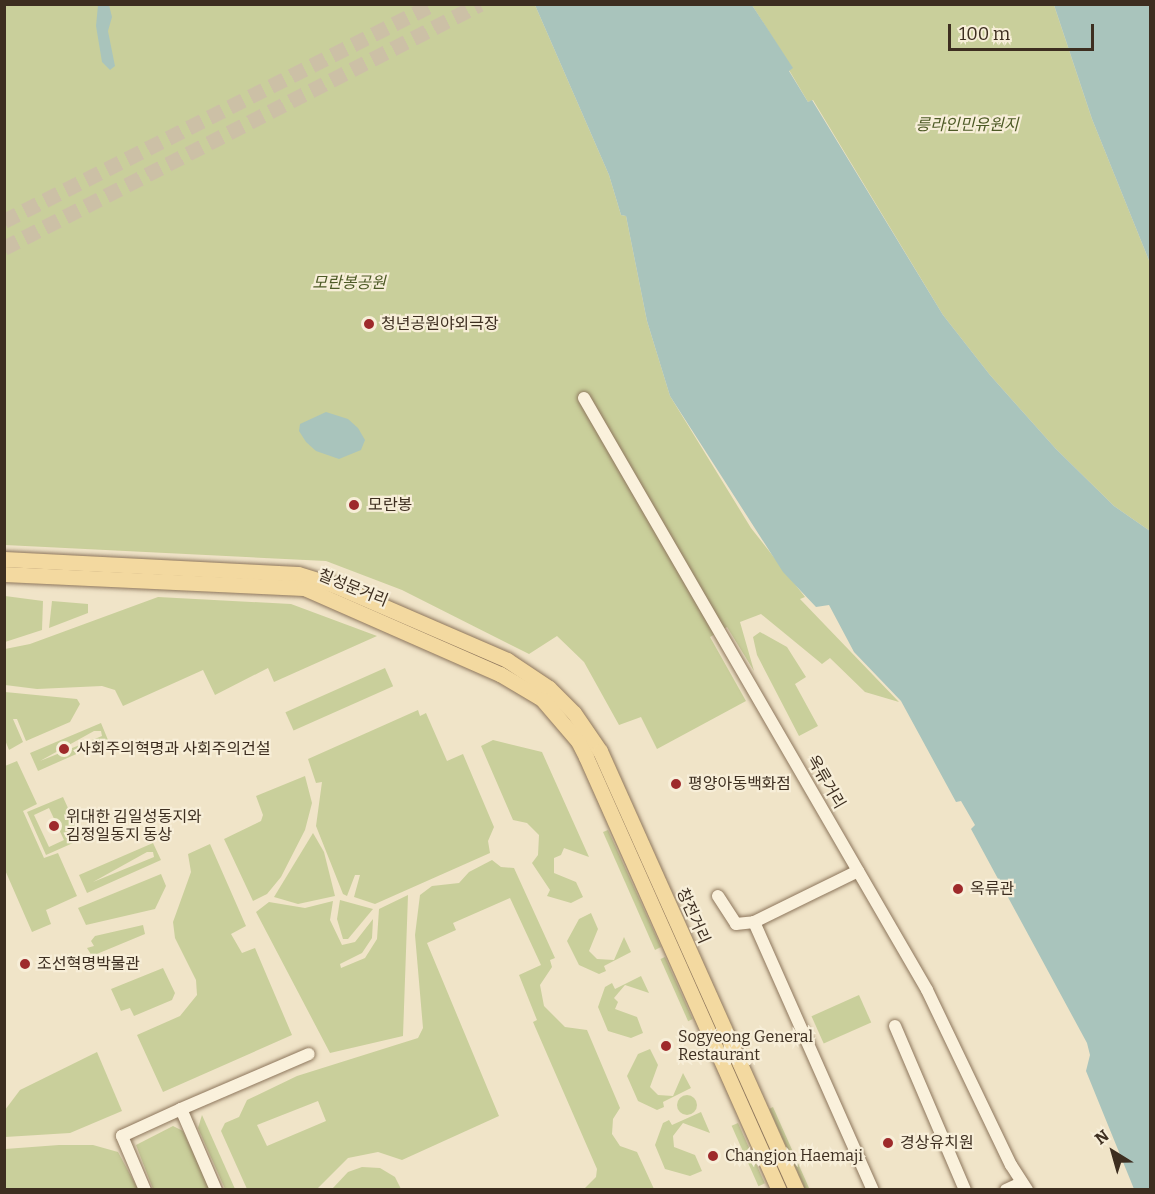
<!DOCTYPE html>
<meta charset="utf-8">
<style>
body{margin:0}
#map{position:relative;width:1155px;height:1194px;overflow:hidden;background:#f0e4c8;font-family:Bitter,"Noto Sans KR",serif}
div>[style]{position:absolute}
.green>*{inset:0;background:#c9cf9b;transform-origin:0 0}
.round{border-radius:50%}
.water>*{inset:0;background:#a9c4bc}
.major-tunnel>*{height:15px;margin-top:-7.5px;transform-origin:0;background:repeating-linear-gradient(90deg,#ccc0a6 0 15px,transparent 0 23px)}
.roads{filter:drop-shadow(0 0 2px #8d765c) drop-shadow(0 0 2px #8d765c)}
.minor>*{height:12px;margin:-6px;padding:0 6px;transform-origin:6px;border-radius:6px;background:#faf1dc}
.major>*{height:15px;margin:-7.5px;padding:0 7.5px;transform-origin:7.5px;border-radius:7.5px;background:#f3d9a0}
.dots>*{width:16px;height:16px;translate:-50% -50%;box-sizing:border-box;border:3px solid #f7eed8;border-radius:50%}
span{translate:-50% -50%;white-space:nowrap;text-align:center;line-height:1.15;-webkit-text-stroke:4.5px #f7eed8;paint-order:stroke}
.park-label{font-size:16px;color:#4d5a26;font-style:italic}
.poi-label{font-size:16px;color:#3d2e20}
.left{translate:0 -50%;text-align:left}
.street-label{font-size:16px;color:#3d2e20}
.frame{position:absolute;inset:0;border:6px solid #3d2e20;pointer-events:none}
.north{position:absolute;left:1083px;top:1122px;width:60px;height:60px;-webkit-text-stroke:4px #f7eed8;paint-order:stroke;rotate:323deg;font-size:16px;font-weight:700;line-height:24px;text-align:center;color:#3d2e20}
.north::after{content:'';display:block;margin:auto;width:21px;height:27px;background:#3d2e20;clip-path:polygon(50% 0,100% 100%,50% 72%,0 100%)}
.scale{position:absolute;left:948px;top:24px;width:146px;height:27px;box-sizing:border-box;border:3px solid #3d2e20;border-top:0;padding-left:8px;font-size:18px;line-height:21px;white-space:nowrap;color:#3d2e20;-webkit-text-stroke:4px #f7eed8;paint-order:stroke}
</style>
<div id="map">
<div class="green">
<div style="clip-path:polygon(5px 5px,535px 5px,609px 175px,621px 215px,626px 216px,647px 321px,670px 396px,751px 528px,805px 597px,800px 599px,899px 702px,865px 692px,830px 658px,822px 664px,761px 614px,740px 622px,754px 671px,727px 627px,710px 637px,746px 701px,657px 749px,641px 717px,619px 725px,584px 662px,557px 636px,529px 654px,402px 590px,326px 561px,5px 545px)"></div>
<div style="clip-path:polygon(752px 5px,1054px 5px,1092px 119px,1150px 263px,1150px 531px,1114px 506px,1056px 449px,990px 375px,943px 315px,813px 100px,808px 102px,789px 70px,792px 68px)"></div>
<div style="clip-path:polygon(5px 596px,43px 601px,42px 630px,5px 642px)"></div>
<div style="clip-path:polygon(158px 597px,291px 604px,377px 636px,274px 682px,268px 668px,215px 695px,203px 670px,123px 706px,115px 690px,102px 686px,37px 689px,5px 685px,5px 649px,30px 644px)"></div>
<div style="clip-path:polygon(52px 601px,88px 604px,88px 613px,49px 628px)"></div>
<div style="clip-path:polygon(760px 632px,787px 647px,806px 677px,795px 684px,818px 726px,799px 736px,757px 655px,753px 637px)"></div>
<div style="left:385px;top:668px;width:20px;height:109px;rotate:66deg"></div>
<div style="clip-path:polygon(5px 692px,77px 699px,80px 704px,70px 722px,26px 741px,17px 719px,13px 719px,23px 742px,9px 750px,5px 740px)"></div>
<div style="clip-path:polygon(418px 710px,420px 716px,426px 713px,447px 761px,463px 754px,494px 827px,488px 841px,490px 853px,375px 904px,354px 897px,360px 875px,355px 875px,347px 896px,343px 894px,316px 826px,322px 782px,316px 783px,308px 759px)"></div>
<div style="clip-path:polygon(evenodd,101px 723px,108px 740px,38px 771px,30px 753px,101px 723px,94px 731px,101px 731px,102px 736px,40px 761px,94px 731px)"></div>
<div style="clip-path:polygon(493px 740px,542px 752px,589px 857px,564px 848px,561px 855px,554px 858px,554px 873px,576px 882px,583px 897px,571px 903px,547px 896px,550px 890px,532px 863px,538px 855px,539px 835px,527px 823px,513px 820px,481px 746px)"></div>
<div style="clip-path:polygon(17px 761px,37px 804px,23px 811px,44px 858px,58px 853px,77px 896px,46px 910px,51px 924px,32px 932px,5px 870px,5px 766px)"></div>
<div style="clip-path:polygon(305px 776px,312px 803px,305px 830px,281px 877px,267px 894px,253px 901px,224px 839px,261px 821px,263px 815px,256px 796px)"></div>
<div style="clip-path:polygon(evenodd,63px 797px,82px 839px,46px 855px,27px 812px,63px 797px,49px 808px,64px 840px,49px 847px,34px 815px,49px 808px)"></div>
<div style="clip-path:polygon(608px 830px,661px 947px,655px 950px,603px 832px)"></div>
<div style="clip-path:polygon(313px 833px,324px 852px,335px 896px,298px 904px,274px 897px)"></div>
<div style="clip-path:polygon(evenodd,153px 843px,161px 860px,87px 893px,79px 875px,153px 843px,147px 852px,153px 852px,154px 857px,93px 882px,147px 852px)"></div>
<div style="clip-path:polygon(210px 844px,246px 926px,231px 934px,242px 953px,255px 948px,292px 1035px,163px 1092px,137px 1035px,180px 1016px,197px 995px,196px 980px,175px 938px,173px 922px,191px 872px,188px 854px)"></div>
<div style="clip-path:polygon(evenodd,492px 860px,501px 867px,514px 868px,555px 958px,550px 960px,552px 967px,540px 985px,544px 1006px,565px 1027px,587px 1030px,620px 1108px,613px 1119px,612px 1134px,620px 1146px,637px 1152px,654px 1189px,584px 1189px,596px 1177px,597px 1169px,533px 1022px,537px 1020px,519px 975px,541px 965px,510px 898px,453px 923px,456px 930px,427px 943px,499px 1116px,402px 1160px,378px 1152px,348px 1158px,317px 1189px,247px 1189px,221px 1131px,225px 1123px,239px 1117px,247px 1100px,297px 1076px,418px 1038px,423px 1028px,415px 935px,420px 895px,432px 886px,459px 883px,469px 872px,492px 860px,318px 1101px,326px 1121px,267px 1146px,257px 1125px,318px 1101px)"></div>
<div style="clip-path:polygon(161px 874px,166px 886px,155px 909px,86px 925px,78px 908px)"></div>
<div style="clip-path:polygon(408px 895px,403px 1036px,330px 1053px,256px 912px,269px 902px,305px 908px,333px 901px,330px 920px,342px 945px,355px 942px,373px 919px,372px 938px,362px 953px,340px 964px,341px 968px,365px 958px,377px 939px,379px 909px)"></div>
<div style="clip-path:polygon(340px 900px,373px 909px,348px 939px,343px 939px,337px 919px)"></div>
<div style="clip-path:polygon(591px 913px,598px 929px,589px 951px,597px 959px,614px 960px,624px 937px,631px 952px,604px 966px,606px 971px,599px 974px,579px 965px,567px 941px,579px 919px)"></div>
<div style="clip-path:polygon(143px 925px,145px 934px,92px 956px,87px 948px,94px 946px,91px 941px,95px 936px)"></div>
<div style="left:665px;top:957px;width:68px;height:5px;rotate:66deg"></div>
<div style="clip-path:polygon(163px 968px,175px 993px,172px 1000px,134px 1016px,130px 1008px,121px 1011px,111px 989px)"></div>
<div style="clip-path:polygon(641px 976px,649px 993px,625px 985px,614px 998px,618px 1002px,615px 1009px,637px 1017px,643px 1033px,631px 1038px,608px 1031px,598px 1007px,605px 987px,612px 983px,615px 989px)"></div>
<div style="left:859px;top:995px;width:30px;height:52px;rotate:66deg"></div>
<div style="clip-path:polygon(650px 1049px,658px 1065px,650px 1087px,658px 1095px,673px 1096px,683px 1073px,691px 1088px,663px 1102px,664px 1107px,657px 1110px,638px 1101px,627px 1076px,638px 1054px)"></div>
<div style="clip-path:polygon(97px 1052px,122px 1111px,70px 1133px,5px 1137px,5px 1110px,20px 1090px)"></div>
<div class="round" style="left:677px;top:1095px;width:20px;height:20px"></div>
<div style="left:773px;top:1107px;width:90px;height:4px;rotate:66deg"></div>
<div style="clip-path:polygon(701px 1112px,710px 1133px,683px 1123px,673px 1136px,674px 1147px,695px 1155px,702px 1171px,690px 1176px,665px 1169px,655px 1145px,663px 1123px,669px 1120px,672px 1125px)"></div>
<div style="clip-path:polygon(202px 1115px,235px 1189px,225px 1189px,198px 1128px)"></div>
<div style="left:738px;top:1123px;width:66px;height:7px;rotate:66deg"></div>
<div style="clip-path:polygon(173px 1126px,183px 1131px,210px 1189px,153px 1189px,136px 1145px)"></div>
<div style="clip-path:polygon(59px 1145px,93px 1145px,118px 1152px,138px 1189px,5px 1189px,5px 1149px)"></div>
<div style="clip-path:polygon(362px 1167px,380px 1168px,395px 1177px,401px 1189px,332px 1189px,348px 1172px)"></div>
</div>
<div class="water">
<div style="clip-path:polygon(98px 5px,109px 5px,112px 17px,108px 31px,115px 66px,110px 70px,102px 62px,96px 26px)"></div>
<div style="clip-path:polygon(535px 5px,752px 5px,793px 68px,789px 71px,808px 102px,812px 100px,943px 315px,990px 375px,1056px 449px,1114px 506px,1150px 531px,1150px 1189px,1134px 1189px,1086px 1071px,1090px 1055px,1087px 1043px,971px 829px,975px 825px,961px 801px,956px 802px,901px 701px,854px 652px,829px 605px,816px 607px,783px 572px,670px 396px,647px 321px,626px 216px,621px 215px,609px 175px)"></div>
<div style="clip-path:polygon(1054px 5px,1150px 5px,1150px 263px,1092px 119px)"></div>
<div style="clip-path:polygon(326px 412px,348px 419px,358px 428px,365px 440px,361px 450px,339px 459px,316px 451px,306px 442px,299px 431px,300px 424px)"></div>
</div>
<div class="major-tunnel">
<div style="left:4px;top:221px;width:481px;rotate:-26.8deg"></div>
<div style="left:4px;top:248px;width:535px;rotate:-27.14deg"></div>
</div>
<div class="roads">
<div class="minor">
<div style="left:584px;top:398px;width:684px;rotate:59.91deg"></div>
<div style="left:927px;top:990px;width:194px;rotate:64.4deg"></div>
<div style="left:1011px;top:1165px;width:30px;rotate:57deg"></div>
<div style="left:858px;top:871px;width:116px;rotate:153.9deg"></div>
<div style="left:754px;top:922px;width:293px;rotate:66.1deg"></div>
<div style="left:718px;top:896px;width:33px;rotate:57deg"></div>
<div style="left:736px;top:924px;width:18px;rotate:-6deg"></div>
<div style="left:895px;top:1026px;width:178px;rotate:66.9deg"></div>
<div style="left:181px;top:1109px;width:139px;rotate:-23.3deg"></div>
<div style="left:145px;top:1190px;width:59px;rotate:-113.1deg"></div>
<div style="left:122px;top:1136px;width:65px;rotate:-24.6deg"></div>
<div style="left:181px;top:1109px;width:88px;rotate:66.6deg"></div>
<div style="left:1006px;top:1190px;width:17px;rotate:-25deg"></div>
</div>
<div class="major">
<div style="left:4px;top:559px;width:294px;rotate:2.9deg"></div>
<div style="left:298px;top:574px;width:38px;rotate:17deg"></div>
<div style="left:334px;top:585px;width:189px;rotate:23.4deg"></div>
<div style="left:507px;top:660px;width:50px;rotate:33.7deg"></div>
<div style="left:549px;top:688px;width:35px;rotate:45deg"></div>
<div style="left:574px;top:713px;width:46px;rotate:55.6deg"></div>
<div style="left:600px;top:751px;width:481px;rotate:65.9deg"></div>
<div style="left:4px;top:574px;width:300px;rotate:2.7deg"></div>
<div style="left:304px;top:588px;width:214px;rotate:23.7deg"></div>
<div style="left:500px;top:674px;width:49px;rotate:30.8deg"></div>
<div style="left:542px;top:699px;width:55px;rotate:49.4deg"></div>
<div style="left:578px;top:741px;width:18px;rotate:63deg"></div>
<div style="left:586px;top:757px;width:474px;rotate:66deg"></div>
</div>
</div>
<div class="dots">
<div style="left:369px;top:324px;background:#9e2a2b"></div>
<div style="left:354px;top:505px;background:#9e2a2b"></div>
<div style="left:64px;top:749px;background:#9e2a2b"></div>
<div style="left:676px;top:784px;background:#9e2a2b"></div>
<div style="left:54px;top:826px;background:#9e2a2b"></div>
<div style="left:958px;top:889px;background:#9e2a2b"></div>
<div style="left:25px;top:964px;background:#9e2a2b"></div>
<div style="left:666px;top:1046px;background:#9e2a2b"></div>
<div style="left:888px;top:1143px;background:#9e2a2b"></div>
<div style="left:713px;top:1156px;background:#9e2a2b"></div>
</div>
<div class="park-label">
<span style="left:967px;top:125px">릉라인민유원지</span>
<span style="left:349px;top:283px">모란봉공원</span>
</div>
<div class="poi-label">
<span class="left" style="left:381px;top:324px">청년공원야외극장</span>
<span class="left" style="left:368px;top:505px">모란봉</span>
<span class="left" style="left:76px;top:749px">사회주의혁명과 사회주의건설</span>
<span class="left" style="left:688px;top:784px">평양아동백화점</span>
<span class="left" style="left:66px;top:826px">위대한 김일성동지와<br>김정일동지 동상</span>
<span class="left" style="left:970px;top:889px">옥류관</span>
<span class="left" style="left:37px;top:964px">조선혁명박물관</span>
<span class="left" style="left:678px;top:1046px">Sogyeong General<br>Restaurant</span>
<span class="left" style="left:900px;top:1143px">경상유치원</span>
<span class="left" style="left:725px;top:1156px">Changjon Haemaji</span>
</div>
<div class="street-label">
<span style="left:353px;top:588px;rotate:22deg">칠성문거리</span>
<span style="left:826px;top:782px;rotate:60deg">옥류거리</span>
<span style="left:693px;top:916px;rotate:66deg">창전거리</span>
</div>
<div class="frame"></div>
<div class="north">N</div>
<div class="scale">100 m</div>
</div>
